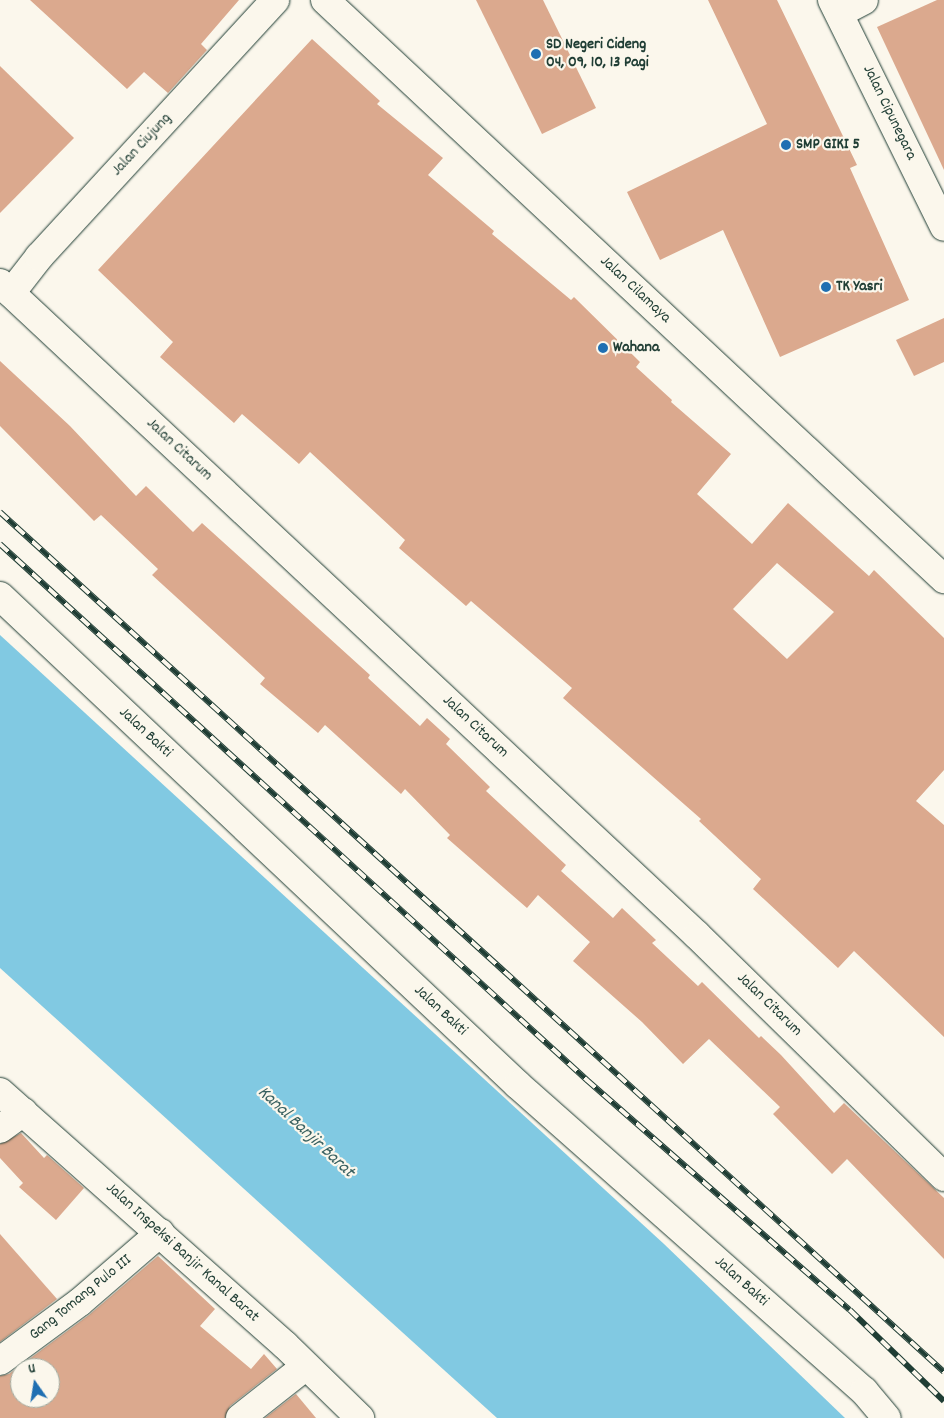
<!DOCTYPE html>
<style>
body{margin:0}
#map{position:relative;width:944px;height:1418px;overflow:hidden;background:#fbf7ec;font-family:Dekko,sans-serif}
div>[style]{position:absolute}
.water>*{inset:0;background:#81c9e2}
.building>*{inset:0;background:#dba98e}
.roads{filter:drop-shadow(0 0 1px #1f3d34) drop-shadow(0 0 1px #1f3d34)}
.street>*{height:28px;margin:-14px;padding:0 14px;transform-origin:14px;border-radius:14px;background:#fbf7ec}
.secondary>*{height:28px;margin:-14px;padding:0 14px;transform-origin:14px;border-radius:14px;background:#fbf7ec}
.rail>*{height:5.5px;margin-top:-2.75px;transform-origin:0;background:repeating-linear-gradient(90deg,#fbf7ec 0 11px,#1f3d34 0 22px);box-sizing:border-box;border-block:1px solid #1f3d34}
.dots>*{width:14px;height:14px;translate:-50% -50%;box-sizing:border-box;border:2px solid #fbf7ec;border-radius:50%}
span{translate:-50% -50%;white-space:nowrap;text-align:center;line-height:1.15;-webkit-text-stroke:4.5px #fbf7ec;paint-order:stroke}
.poi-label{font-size:16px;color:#1f3d34;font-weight:700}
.left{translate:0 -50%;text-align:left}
.street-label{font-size:16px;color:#1f3d34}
.water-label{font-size:18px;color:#386060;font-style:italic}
.north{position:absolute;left:10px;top:1358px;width:50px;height:50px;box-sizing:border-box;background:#fbf7ec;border:1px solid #a3ada2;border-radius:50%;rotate:347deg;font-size:14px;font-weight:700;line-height:20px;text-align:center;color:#1f3d34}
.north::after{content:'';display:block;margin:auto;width:18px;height:22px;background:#1f6fb2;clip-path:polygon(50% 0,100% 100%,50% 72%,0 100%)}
</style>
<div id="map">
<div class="water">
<div style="clip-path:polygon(0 635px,664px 1244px,845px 1418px,497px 1418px,0 968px)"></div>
</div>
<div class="building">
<div style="clip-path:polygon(30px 0,239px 0,201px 44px,207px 50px,168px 93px,144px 72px,127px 89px)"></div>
<div style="clip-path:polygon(476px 0,543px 0,596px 108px,542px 134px)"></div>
<div style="clip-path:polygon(708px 0,777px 0,857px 165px,850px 168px,909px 300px,780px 357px,723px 230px,660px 260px,627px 192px,767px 124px)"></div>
<div style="clip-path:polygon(937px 0,944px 0,944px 170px,877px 27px)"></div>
<div style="clip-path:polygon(evenodd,312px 39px,380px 101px,377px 104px,443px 158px,428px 175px,494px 231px,492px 234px,571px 300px,574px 297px,640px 362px,636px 367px,672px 400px,671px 402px,731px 454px,697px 494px,752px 544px,788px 503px,869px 576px,874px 570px,944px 638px,944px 770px,916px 801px,944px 825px,944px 1037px,854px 951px,838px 968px,753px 889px,761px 879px,699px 821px,701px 819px,563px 698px,572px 688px,471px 601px,466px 606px,399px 548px,405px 540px,310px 452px,299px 464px,242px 414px,234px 423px,160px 357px,173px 342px,98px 270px,312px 39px,777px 563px,834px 612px,787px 659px,733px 609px,777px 563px)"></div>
<div style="clip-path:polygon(0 66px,74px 138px,0 213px)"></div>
<div style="clip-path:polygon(944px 318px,944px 362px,914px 376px,896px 340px)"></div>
<div style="clip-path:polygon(0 361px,70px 426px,136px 496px,146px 486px,193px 532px,202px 523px,370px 675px,368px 678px,420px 726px,427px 718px,450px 739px,446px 744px,490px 787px,486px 791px,566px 865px,561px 871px,613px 918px,622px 908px,656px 940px,652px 943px,698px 986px,702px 982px,759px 1038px,761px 1036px,781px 1055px,834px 1113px,844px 1103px,944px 1198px,944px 1259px,847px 1159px,832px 1174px,773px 1114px,780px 1107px,709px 1039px,683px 1064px,642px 1022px,573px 961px,590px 942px,538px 895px,527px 908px,447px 838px,450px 835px,405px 789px,401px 794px,325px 725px,318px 733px,260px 684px,265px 678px,152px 575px,158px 569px,101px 515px,94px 521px,0 426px)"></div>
<div style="clip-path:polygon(21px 1133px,44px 1158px,47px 1155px,84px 1188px,56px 1220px,19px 1187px,23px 1183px,0 1158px,0 1144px)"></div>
<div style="clip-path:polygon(0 1234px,57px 1299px,0 1342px)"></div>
<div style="clip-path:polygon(evenodd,158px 1256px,215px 1309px,200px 1326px,251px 1369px,264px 1354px,277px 1369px,230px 1406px,225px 1418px,0 1418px,0 1376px,9px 1374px,89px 1315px,158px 1256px,20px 1368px,50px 1368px,50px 1398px,20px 1398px,20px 1368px)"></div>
<div style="clip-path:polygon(296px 1394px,316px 1418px,265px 1418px)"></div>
</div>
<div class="roads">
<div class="street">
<div style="left:325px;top:0;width:848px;rotate:43.09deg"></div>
<div style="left:832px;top:0;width:253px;rotate:63.7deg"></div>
<div style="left:840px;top:13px;width:27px;rotate:-28deg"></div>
<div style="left:11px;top:293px;width:46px;rotate:-52.1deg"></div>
<div style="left:39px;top:257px;width:349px;rotate:-47.4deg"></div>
<div style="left:0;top:596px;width:712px;rotate:43.35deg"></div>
<div style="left:518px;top:1085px;width:462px;rotate:41.5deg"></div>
<div style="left:864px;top:1391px;width:35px;rotate:50deg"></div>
<div style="left:0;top:1092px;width:381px;rotate:41.6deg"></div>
<div style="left:285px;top:1345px;width:105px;rotate:44.2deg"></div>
<div style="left:0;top:1129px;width:29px;rotate:-36deg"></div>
<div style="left:0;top:1361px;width:99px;rotate:-36.4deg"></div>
<div style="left:80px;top:1302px;width:106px;rotate:-40.8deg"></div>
<div style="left:240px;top:1418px;width:84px;rotate:-38.2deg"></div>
</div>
<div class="secondary">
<div style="left:0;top:283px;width:954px;rotate:43.09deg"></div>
<div style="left:697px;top:935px;width:346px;rotate:44.4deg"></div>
</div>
</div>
<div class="rail">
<div style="left:0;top:512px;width:1277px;rotate:42.33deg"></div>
<div style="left:0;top:544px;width:795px;rotate:42.4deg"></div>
<div style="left:587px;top:1080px;width:349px;rotate:41.2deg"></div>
<div style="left:850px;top:1310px;width:131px;rotate:44.1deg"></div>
</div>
<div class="dots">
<div style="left:536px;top:54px;background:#1f6fb2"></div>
<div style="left:786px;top:145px;background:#1f6fb2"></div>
<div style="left:826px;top:287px;background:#1f6fb2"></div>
<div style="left:603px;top:348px;background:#1f6fb2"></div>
</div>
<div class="poi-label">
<span class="left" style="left:546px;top:54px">SD Negeri Cideng<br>04, 09, 10, 13 Pagi</span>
<span class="left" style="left:796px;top:145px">SMP GIKI 5</span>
<span class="left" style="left:836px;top:287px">TK Yasri</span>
<span class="left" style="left:613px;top:348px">Wahana</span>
</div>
<div class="street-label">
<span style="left:889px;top:113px;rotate:64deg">Jalan Cipunegara</span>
<span style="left:142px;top:145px;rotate:-47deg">Jalan Ciujung</span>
<span style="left:635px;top:290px;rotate:43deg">Jalan Cilamaya</span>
<span style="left:179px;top:450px;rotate:43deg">Jalan Citarum</span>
<span style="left:475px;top:727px;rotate:43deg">Jalan Citarum</span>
<span style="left:145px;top:733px;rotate:43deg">Jalan Bakti</span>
<span style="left:769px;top:1005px;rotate:44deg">Jalan Citarum</span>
<span style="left:440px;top:1011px;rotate:43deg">Jalan Bakti</span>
<span style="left:182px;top:1253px;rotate:42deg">Jalan Inspeksi Banjir Kanal Barat</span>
<span style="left:741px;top:1282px;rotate:42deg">Jalan Bakti</span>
<span style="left:81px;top:1298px;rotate:-39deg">Gang Tomang Pulo III</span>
</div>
<div class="water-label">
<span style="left:305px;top:1133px;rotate:43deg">Kanal Banjir Barat</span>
</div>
<div class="north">U</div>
</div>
